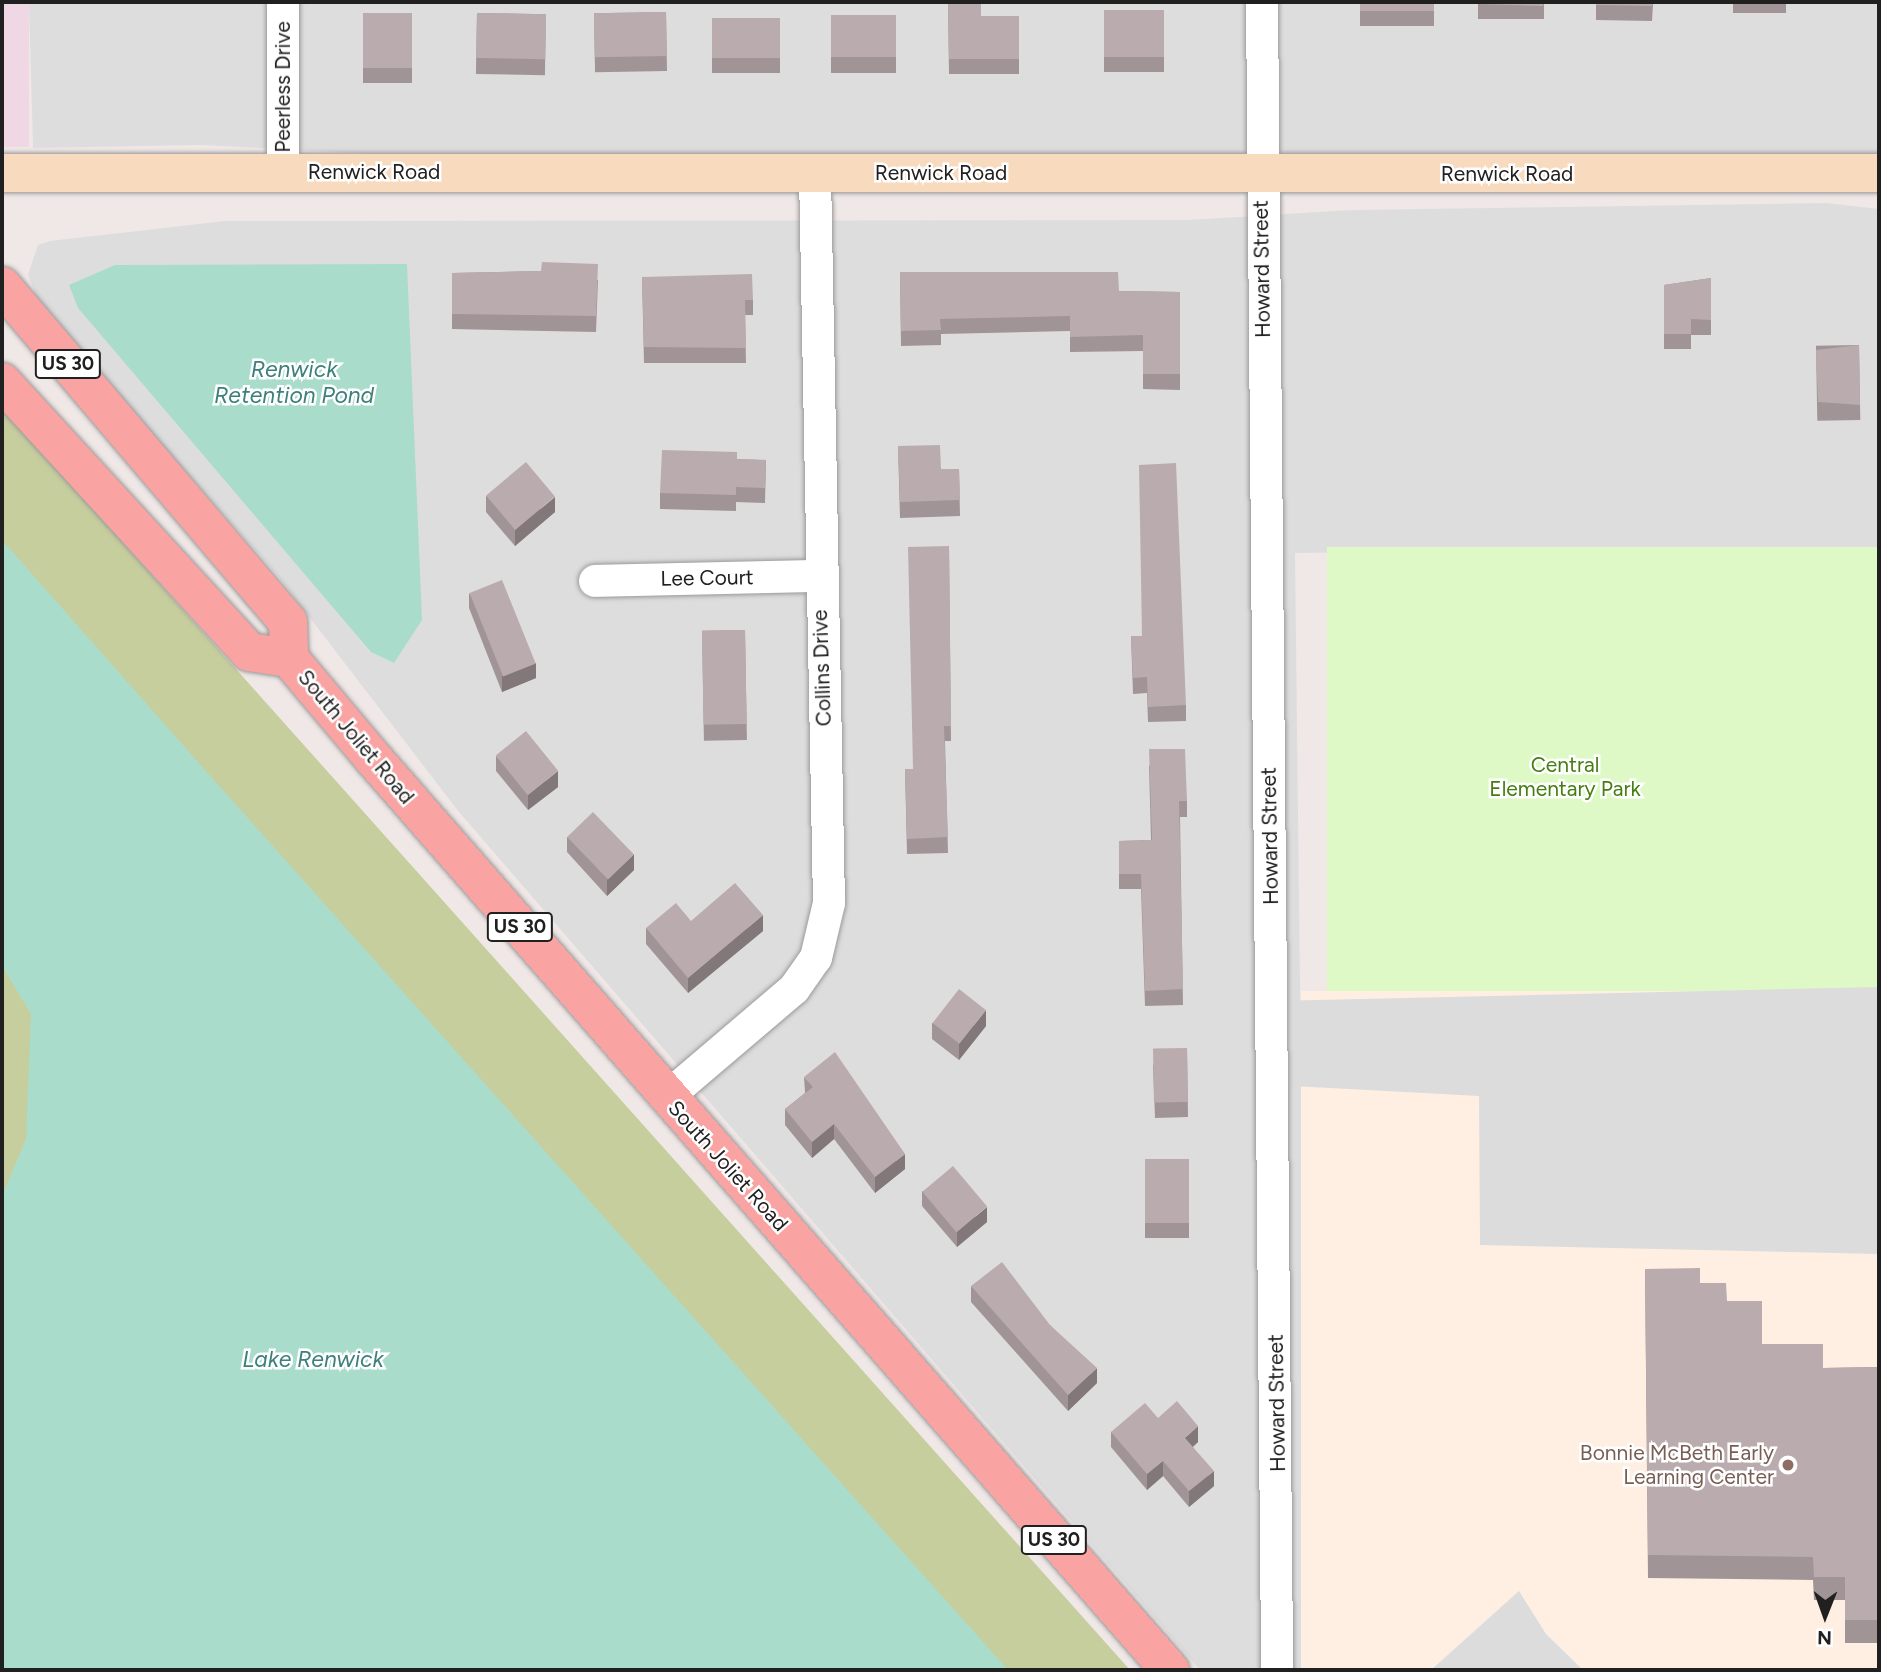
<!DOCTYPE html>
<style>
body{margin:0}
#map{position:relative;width:1881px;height:1672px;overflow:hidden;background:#f0e8e7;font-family:Figtree,sans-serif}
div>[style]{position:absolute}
.residential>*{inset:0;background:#deddde}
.commercial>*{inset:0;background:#f0d7e4;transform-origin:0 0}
.education>*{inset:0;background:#feefe2;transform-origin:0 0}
.forest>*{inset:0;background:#c7ce9d}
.park>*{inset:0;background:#def8c6;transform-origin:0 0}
.parking>*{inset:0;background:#dcdcdc}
.water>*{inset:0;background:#a9dccb}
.roads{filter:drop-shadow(0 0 2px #9a9a9a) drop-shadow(0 0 2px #9a9a9a)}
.street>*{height:32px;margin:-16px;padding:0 16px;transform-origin:16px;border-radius:16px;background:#fff}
.secondary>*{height:38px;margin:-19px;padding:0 19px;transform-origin:19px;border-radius:19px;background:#f8dabe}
.primary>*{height:38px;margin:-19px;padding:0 19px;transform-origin:19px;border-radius:19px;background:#f9a4a3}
.wall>*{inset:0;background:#a09496;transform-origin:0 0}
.shaded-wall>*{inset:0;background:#82787a}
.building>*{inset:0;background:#baacae;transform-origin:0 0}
.dots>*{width:19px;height:19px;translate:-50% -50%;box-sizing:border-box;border:4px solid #fff;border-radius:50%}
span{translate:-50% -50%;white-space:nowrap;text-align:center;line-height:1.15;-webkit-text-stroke:5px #fff;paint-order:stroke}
.shield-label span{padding:2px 5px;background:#fff;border:2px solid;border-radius:5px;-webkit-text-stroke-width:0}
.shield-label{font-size:19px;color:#202020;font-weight:700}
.street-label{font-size:21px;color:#202020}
.park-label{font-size:21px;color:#447d10}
.education-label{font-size:21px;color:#785e54}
.right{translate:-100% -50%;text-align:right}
.water-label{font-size:23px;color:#3c7f7b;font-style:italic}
.frame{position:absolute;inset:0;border:4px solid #202020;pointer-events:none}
.north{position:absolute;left:1790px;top:1581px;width:70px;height:70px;-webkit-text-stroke:5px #fff;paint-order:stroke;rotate:181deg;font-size:19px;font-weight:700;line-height:28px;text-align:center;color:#202020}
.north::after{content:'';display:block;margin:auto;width:24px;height:32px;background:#202020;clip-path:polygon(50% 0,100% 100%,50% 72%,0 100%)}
</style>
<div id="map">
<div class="residential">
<div style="clip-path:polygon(29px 2px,1879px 2px,1879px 159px,680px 158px,395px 155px,200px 145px,33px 148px)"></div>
<div style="clip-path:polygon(1826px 203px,1879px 209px,1879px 547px,1295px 553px,1308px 1670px,1200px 1670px,459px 812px,277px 575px,42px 310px,28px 275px,38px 245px,50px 241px,225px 221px,1188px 220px,1352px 210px)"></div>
</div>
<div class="commercial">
<div style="left:2px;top:2px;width:27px;height:145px"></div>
</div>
<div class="education">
<div style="left:1879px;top:991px;width:679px;height:578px;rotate:90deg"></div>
</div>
<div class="forest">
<div style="clip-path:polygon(2px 407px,1130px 1670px,2px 1670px)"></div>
</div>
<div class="park">
<div style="left:1879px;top:547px;width:444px;height:552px;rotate:90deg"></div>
</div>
<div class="parking">
<div style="clip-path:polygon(1879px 987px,1879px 1254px,1480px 1245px,1479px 1096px,1274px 1085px,1272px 1001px)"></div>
<div style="clip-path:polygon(1519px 1591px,1546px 1634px,1583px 1670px,1431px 1670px)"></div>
</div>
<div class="water">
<div style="clip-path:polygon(407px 264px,422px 620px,394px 663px,371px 652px,78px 308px,69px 285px,115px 265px)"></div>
<div style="clip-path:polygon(2px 540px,197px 761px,1008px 1670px,2px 1670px,2px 1196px,26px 1139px,31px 1014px,2px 966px)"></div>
</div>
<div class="roads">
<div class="street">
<div style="left:283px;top:2px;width:170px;rotate:90deg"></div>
<div style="left:1262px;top:2px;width:1668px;rotate:89.48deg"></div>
<div style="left:595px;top:581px;width:225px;rotate:-1.3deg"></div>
<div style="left:667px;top:1097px;width:167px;rotate:-40.4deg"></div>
<div style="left:794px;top:989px;width:38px;rotate:-55deg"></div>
<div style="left:816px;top:958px;width:57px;rotate:-76.7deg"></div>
<div style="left:829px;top:903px;width:731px;rotate:-91.1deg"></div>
</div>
<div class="secondary">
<div style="left:2px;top:173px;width:1877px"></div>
</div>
<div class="primary">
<div style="left:2px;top:286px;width:441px;rotate:49.6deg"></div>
<div style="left:288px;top:622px;width:36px;rotate:88deg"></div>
<div style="left:289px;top:658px;width:129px;rotate:50deg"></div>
<div style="left:372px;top:757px;width:1213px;rotate:48.85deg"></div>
<div style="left:2px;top:382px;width:366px;rotate:47.5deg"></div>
<div style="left:249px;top:652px;width:40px;rotate:8.5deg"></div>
</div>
</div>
<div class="wall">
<div style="clip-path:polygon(948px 2px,981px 16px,1019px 16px,1019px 74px,949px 74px)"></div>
<div style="left:1360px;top:2px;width:74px;height:24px"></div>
<div style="left:1478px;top:2px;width:66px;height:17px"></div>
<div style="clip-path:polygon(1596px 2px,1673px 2px,1673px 4px,1653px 4px,1652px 21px,1596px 20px)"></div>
<div style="left:1733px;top:2px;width:53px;height:11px"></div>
<div style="left:1104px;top:10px;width:60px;height:62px"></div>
<div style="left:666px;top:12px;width:59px;height:72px;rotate:89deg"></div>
<div style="left:363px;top:13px;width:49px;height:70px"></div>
<div style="left:477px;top:13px;width:69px;height:61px;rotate:1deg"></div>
<div style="left:831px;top:15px;width:65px;height:58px"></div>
<div style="left:712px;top:18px;width:68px;height:55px"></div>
<div style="clip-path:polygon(541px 271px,598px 280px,596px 332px,452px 329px,452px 273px)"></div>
<div style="clip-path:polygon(900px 272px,1119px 291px,1180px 292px,1180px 390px,1143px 389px,1143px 351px,1070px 352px,1070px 331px,941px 334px,941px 345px,901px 346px)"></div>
<div style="clip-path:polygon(642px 277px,753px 300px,753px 315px,745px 315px,746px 363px,644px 363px)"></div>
<div style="clip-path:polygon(1711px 278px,1711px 335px,1691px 335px,1691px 349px,1664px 349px,1664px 285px)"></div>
<div style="left:1859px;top:345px;width:75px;height:43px;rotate:89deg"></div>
<div style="clip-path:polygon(898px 446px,941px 469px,959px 469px,960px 516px,900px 518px)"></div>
<div style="clip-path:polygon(737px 459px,766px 460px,765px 503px,736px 502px,736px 511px,660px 509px,660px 493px)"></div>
<div style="clip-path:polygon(486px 496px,555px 512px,515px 546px,486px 512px)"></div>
<div style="clip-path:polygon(949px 546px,951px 741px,945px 741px,948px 853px,907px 854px,905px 769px,913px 769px)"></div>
<div style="clip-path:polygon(469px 593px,536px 678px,502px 692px,469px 608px)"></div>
<div style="left:745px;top:630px;width:110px;height:43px;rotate:89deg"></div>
<div style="clip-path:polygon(1131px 636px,1186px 705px,1186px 721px,1148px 722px,1147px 693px,1133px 694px)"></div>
<div style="clip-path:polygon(496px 756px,558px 787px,528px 810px,496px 771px)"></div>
<div style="clip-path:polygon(1149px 765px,1187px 801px,1187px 817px,1180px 817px,1183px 1005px,1145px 1006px,1141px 889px,1119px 889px,1119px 841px,1151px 840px)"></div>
<div style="clip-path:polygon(567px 837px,634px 870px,607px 896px,567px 852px)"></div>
<div style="clip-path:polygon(691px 921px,763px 931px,688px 993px,646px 944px,646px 928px)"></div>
<div style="clip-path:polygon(932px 1023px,986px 1026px,959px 1060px,932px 1039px)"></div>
<div style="clip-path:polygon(1187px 1048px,1188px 1117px,1155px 1118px,1153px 1065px)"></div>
<div style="clip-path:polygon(804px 1077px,905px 1169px,875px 1193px,834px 1139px,812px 1158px,785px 1125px,785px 1109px,805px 1093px)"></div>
<div style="left:1145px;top:1159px;width:44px;height:79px"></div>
<div style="clip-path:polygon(922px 1191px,987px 1222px,957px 1247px,922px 1206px)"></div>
<div style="clip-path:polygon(1645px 1269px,1700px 1283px,1727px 1301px,1762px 1344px,1823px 1368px,1879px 1367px,1879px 1663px,1879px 1643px,1845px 1643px,1845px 1600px,1814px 1600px,1813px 1580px,1648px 1578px)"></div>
<div style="clip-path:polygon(971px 1286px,1050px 1325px,1097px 1383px,1068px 1411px,971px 1302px)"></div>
<div style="clip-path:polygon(1158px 1418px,1198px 1442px,1193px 1447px,1214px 1486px,1189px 1507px,1163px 1476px,1147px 1490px,1111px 1447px,1111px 1432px)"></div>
</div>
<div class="shaded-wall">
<div style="clip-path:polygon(555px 497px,555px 512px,515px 546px,515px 530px)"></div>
<div style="clip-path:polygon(536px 663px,536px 678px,502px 692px,502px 676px)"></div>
<div style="clip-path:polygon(558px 771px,558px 787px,528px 810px,528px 795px)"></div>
<div style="clip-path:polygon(634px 854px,634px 870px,607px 896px,607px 880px)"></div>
<div style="clip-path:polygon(763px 915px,763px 931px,688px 993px,688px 978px)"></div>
<div style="clip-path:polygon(986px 1010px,986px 1026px,959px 1060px,959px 1044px)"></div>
<div style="clip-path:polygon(834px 1124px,834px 1139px,812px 1158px,812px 1142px)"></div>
<div style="clip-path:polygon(905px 1154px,905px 1169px,875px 1193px,875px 1177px)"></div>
<div style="clip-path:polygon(987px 1207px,987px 1222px,957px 1247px,957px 1232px)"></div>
<div style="clip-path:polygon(1097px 1368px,1097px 1383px,1068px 1411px,1068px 1395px)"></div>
<div style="clip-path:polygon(1198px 1426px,1198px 1442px,1185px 1453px,1185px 1438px)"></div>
<div style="clip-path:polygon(1163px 1461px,1163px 1476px,1147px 1490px,1147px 1474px)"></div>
<div style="clip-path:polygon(1214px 1471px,1214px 1486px,1189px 1507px,1189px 1491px)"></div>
</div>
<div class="building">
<div style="clip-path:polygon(948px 2px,981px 2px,981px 16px,1019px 16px,1019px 59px,949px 59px)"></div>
<div style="left:1360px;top:2px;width:74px;height:9px"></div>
<div style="clip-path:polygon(1478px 2px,1544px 2px,1543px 6px,1478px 4px)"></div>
<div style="clip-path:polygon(1596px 2px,1652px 2px,1652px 6px,1596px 5px)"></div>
<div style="left:1104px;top:10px;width:60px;height:47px"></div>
<div style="left:666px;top:12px;width:44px;height:72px;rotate:89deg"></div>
<div style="left:363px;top:13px;width:49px;height:55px"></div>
<div style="left:477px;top:13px;width:69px;height:45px;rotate:1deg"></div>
<div style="left:831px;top:15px;width:65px;height:42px"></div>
<div style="left:712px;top:18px;width:68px;height:40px"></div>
<div style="clip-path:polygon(542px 262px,598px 264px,596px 316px,452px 314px,452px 273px,541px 271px)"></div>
<div style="clip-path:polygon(900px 272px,1118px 272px,1119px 291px,1180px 292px,1180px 374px,1143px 374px,1143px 335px,1070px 337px,1070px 316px,940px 319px,941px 330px,901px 331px)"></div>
<div style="clip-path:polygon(752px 274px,753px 300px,745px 300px,746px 348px,644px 347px,642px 277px)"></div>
<div style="clip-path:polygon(1711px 278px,1711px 320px,1691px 319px,1691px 334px,1664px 334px,1664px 285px)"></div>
<div style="clip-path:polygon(1859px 345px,1860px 405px,1818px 402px,1816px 350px)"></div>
<div style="clip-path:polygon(940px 445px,941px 469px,959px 469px,960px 500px,900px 502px,898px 446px)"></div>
<div style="clip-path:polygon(662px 450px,737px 452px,737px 459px,766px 460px,765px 488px,736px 487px,736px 495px,660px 493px)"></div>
<div style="left:526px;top:462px;width:45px;height:52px;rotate:50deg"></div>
<div style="clip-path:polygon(1176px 463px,1186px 705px,1148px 707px,1147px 677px,1133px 678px,1131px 636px,1142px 636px,1139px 465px)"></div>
<div style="clip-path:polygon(949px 546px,951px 726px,944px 726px,948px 837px,907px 839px,905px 769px,913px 769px,908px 547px)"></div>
<div style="left:502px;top:580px;width:90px;height:35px;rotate:68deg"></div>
<div style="left:745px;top:630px;width:94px;height:43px;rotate:89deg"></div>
<div style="left:526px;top:731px;width:51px;height:39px;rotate:51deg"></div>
<div style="clip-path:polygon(1149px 749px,1185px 749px,1187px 801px,1179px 801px,1183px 989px,1145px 991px,1141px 874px,1119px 874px,1119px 841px,1152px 840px)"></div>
<div style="left:593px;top:812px;width:59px;height:36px;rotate:46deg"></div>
<div style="clip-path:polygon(735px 883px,763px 915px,688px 978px,646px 928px,676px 903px,691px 921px)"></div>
<div style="left:959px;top:989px;width:34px;height:43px;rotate:38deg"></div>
<div style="left:1187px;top:1048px;width:54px;height:34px;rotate:89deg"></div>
<div style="clip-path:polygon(835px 1052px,905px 1154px,875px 1177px,834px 1124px,812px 1142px,785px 1109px,813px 1087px,804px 1077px)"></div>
<div style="left:1145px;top:1159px;width:44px;height:64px"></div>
<div style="left:953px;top:1166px;width:53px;height:40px;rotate:50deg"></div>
<div style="clip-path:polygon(1002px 1262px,1050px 1325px,1097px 1368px,1068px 1395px,971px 1286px)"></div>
<div style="clip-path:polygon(1700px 1268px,1700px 1283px,1726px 1283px,1727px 1301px,1762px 1301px,1762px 1344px,1823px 1344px,1823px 1368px,1879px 1367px,1879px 1640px,1879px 1620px,1845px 1620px,1845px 1577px,1814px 1577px,1813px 1557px,1648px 1555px,1645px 1269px)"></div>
<div style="clip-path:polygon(1177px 1401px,1198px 1426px,1185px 1438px,1214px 1471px,1189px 1491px,1163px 1461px,1147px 1474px,1111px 1432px,1145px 1403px,1158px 1418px)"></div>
</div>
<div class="dots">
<div style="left:1788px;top:1465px;background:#8d6e63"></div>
</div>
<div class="shield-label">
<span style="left:68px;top:364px">US 30</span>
<span style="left:520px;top:927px">US 30</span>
<span style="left:1054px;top:1540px">US 30</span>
</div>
<div class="street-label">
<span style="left:283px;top:87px;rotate:-90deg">Peerless Drive</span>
<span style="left:374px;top:172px">Renwick Road</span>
<span style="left:941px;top:173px">Renwick Road</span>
<span style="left:1507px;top:174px">Renwick Road</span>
<span style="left:1262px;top:269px;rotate:-91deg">Howard Street</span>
<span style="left:707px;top:578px;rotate:-1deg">Lee Court</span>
<span style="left:822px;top:668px;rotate:-92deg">Collins Drive</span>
<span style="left:356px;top:737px;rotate:50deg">South Joliet Road</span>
<span style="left:1270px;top:836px;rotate:-91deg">Howard Street</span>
<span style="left:728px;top:1166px;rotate:48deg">South Joliet Road</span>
<span style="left:1277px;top:1403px;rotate:-91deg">Howard Street</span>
</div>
<div class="park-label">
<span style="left:1565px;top:777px">Central<br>Elementary Park</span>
</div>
<div class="education-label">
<span class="right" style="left:1774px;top:1465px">Bonnie McBeth Early<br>Learning Center</span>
</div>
<div class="water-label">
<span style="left:294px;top:382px">Renwick<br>Retention Pond</span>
<span style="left:313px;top:1359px">Lake Renwick</span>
</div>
<div class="frame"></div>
<div class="north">N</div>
</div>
